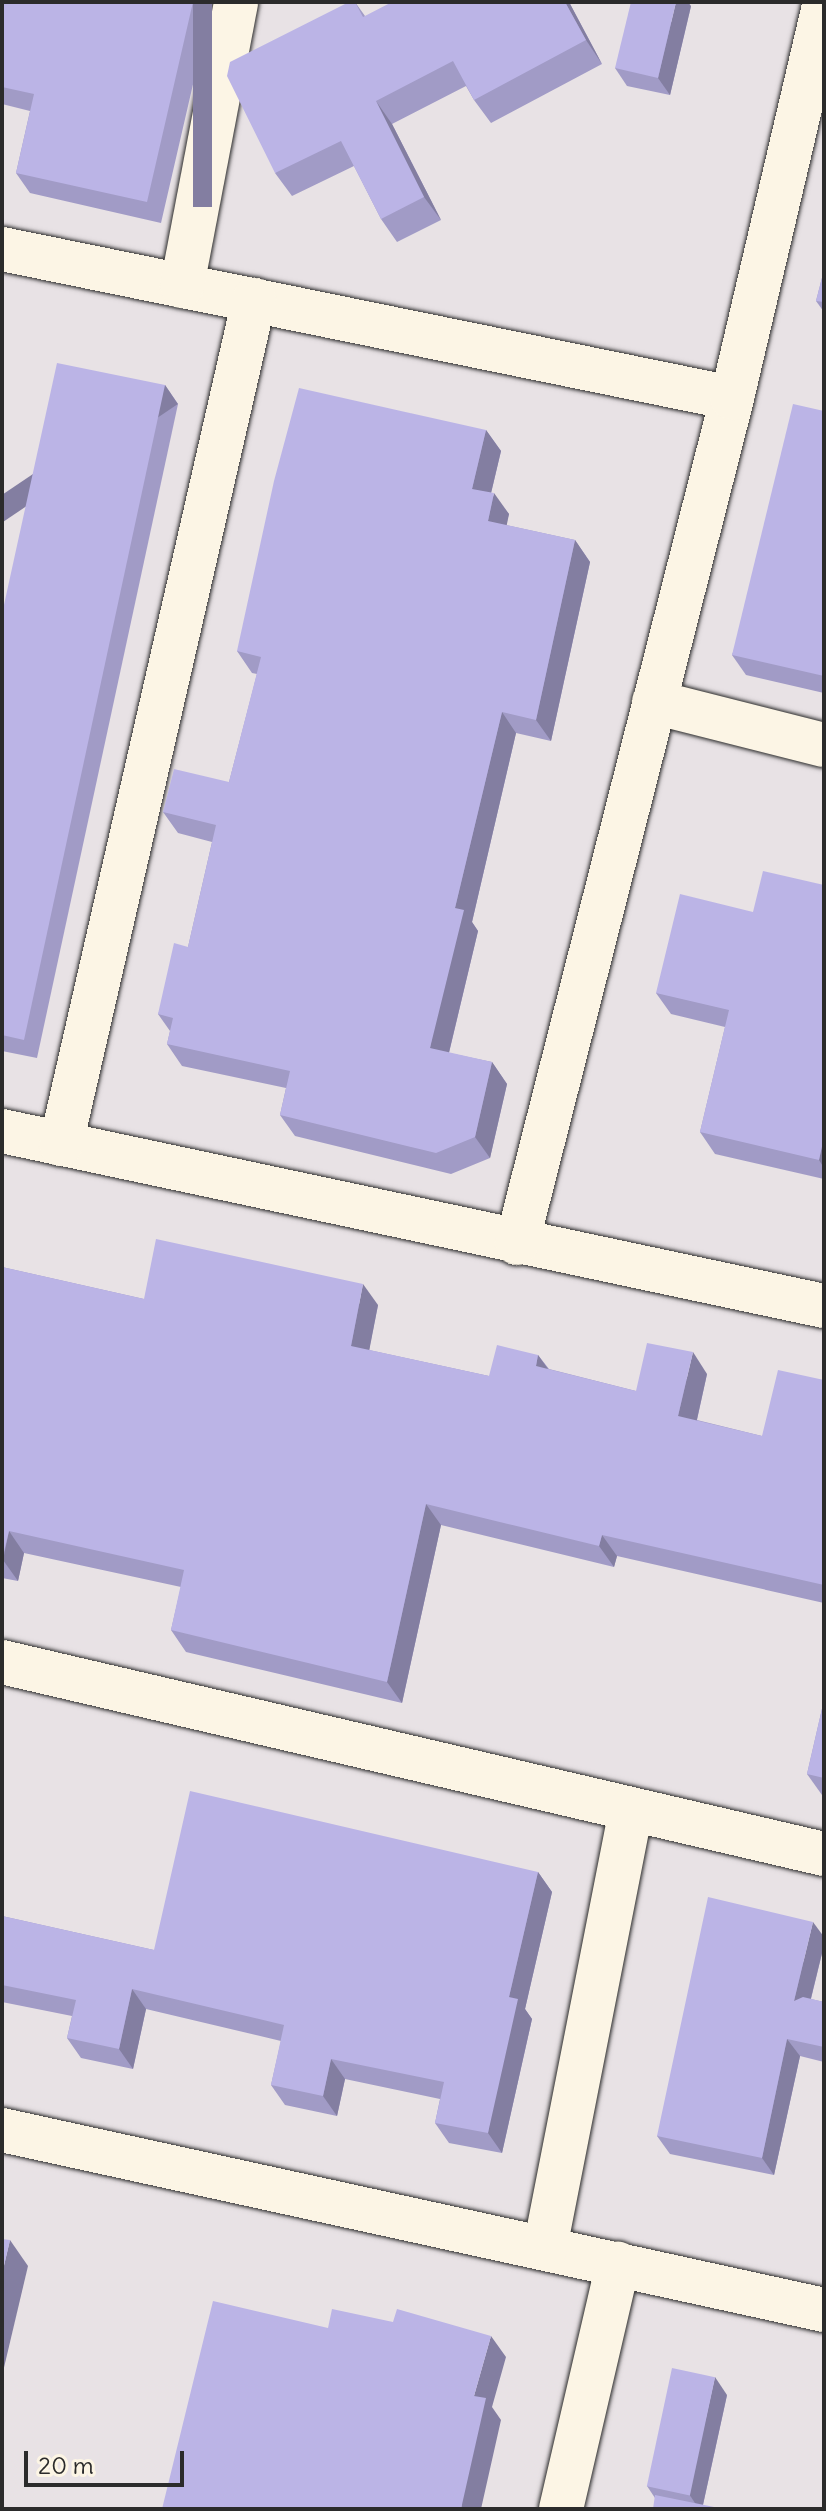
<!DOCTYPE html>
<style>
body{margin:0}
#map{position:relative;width:826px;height:2511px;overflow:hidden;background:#e8e2e5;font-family:Delius,sans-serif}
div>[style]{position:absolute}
.roads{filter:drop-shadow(0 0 2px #2b2b2b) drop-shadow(0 0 2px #2b2b2b)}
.minor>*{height:44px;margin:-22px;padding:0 22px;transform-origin:22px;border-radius:22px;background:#fcf5e5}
.wall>*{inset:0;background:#a19bc6}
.shaded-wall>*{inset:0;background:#837ea1;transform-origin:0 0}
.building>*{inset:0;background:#bbb4e6;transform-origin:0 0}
span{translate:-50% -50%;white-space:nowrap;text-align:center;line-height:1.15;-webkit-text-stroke:6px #fcf5e5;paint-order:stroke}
.frame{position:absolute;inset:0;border:4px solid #2b2b2b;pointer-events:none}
.scale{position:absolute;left:24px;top:2451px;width:160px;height:36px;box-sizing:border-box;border:4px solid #2b2b2b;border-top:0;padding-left:10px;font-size:24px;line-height:28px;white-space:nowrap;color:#2b2b2b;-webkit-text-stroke:6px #fcf5e5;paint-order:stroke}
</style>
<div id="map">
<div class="roads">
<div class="minor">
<div style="left:2px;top:249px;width:745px;rotate:11.54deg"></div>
<div style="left:182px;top:286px;width:289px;rotate:-79.2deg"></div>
<div style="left:654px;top:702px;width:175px;rotate:14.2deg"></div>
<div style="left:2px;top:1131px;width:840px;rotate:12.02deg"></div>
<div style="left:61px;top:1144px;width:866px;rotate:-77.12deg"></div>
<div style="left:517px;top:1243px;width:872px;rotate:-75.72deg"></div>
<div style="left:732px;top:398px;width:404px;rotate:-76.8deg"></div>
<div style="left:2px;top:1662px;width:844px;rotate:13.15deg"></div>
<div style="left:2px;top:2130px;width:841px;rotate:12.35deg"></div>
<div style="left:545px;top:2248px;width:447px;rotate:-78.9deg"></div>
<div style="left:561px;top:2509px;width:252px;rotate:-76.9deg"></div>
</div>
</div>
<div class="wall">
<div style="clip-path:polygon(2px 2px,212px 2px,161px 223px,30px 193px,16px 173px,30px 111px,2px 104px)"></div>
<div style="clip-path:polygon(355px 2px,365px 16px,569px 2px,602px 64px,491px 123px,474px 100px,466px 86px,392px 124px,441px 220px,397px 242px,381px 219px,354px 166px,292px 196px,275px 173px)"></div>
<div style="clip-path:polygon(691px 6px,670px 95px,627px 86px,615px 68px)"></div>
<div style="clip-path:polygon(824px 270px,824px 312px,816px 301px)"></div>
<div style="clip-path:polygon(165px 385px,178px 404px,37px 1058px,2px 1051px,2px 614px)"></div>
<div style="clip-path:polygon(824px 411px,824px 693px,746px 675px,732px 655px)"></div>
<div style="clip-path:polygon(486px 430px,501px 451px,491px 493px,509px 514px,506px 525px,575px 540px,590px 562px,551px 741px,516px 733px,472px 922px,478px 931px,449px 1053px,492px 1062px,507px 1084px,490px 1158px,451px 1174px,295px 1136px,280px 1115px,286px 1088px,182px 1066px,167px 1044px,170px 1031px,158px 1014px,188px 947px,212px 842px,178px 833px,163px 812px,229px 782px,257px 674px,252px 673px,237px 651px)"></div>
<div style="clip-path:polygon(824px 885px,824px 1179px,715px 1154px,700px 1132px,725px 1027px,671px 1014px,656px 993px,753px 912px)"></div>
<div style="clip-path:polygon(2px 1267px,144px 1299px,378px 1305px,369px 1350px,489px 1376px,538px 1355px,549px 1369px,636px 1391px,707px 1374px,697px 1420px,762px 1436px,824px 1380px,824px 1603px,617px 1556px,614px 1567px,441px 1525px,402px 1703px,186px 1652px,171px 1630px,181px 1587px,24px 1553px,18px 1581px,2px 1578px)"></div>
<div style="clip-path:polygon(824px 1700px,824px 1796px,822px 1795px,807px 1774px)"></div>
<div style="clip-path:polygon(538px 1872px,552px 1892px,525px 2009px,532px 2019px,502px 2153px,449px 2143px,435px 2123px,440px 2099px,345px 2079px,337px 2116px,285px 2105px,271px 2085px,281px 2041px,146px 2009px,133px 2069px,81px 2058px,67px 2038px,72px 2016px,2px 2002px,2px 1916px,154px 1950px)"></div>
<div style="clip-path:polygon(824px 1937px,824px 1945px,811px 1999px,824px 2002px,824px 2062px,800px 2056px,774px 2175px,670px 2154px,657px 2136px)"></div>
<div style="clip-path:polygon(727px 2395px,703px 2505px,655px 2498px,647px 2486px)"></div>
</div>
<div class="shaded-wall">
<div style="left:193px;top:2px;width:19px;height:205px"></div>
<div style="clip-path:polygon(565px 2px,569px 2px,602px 64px,586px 40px)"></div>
<div style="clip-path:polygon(676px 2px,688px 2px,691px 6px,670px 95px,658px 78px)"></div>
<div style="clip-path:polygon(376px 101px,392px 124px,441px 220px,424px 197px)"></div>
<div style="left:165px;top:385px;width:23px;height:670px;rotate:56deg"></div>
<div style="clip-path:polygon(486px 430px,501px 451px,487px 510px,472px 489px)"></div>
<div style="clip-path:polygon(494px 493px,509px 514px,503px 543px,488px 521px)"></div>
<div style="clip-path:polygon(575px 540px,590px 562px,551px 741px,536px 720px)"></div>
<div style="clip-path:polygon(502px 712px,516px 733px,472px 922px,478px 931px,445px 1069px,430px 1048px,455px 908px)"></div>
<div style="clip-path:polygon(492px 1062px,507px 1084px,490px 1158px,475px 1137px)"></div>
<div style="clip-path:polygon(824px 1137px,824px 1168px,819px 1160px)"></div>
<div style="clip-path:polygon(363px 1284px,378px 1305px,366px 1367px,351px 1346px)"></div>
<div style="clip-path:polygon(693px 1352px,707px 1374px,693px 1437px,678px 1416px)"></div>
<div style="clip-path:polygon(538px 1355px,553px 1376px,536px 1366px)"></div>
<div style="clip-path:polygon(426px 1504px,441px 1525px,402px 1703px,387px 1682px)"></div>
<div style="clip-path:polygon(9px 1531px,24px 1553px,18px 1581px,3px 1560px)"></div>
<div style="clip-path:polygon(602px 1535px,617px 1556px,614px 1567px,599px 1546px)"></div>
<div style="clip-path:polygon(538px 1872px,552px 1892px,525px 2009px,532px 2019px,502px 2153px,488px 2133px,509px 1997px)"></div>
<div style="clip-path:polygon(813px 1922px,824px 1937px,824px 1945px,806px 2018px,794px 2001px)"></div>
<div style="clip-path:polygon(132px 1989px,146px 2009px,133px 2069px,119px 2049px)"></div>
<div style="clip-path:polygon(787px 2039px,800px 2056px,774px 2175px,762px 2158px)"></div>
<div style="clip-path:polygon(331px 2059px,345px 2079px,337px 2116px,323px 2096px)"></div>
<div style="clip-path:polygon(10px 2240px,28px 2266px,2px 2376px,2px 2274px)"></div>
<div style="clip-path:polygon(491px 2336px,506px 2357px,492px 2407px,501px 2420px,481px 2509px,461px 2509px,474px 2396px)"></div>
<div style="clip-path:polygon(715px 2377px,727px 2395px,702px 2509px,699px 2509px,689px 2494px)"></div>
</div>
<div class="building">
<div style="clip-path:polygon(2px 2px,193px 2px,147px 202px,16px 173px,34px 94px,2px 87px)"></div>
<div style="clip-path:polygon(349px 2px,355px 2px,363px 17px,392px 2px,565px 2px,586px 40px,474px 100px,453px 61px,376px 101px,424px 197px,381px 219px,341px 141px,275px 173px,227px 76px,230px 62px)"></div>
<div style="clip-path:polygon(631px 2px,676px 2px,658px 78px,615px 68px)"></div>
<div style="clip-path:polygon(824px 270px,824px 302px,816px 301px)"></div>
<div style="clip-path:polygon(57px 363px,165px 385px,24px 1040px,2px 1035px,2px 614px)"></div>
<div style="clip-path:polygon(299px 388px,486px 430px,472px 489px,494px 493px,488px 521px,575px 540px,536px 720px,502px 712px,455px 908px,464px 910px,430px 1048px,492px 1062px,475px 1137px,436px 1153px,280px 1115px,290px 1071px,167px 1044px,173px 1018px,158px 1014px,174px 943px,188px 947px,216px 825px,163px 812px,174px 769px,229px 782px,261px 657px,237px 651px,274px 481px)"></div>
<div style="clip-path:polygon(793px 404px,824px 411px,824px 676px,732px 655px)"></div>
<div style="clip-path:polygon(763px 871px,824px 885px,824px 1137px,819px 1160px,700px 1132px,729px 1010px,656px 993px,680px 894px,753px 912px)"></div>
<div style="clip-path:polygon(156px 1239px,363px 1284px,351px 1346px,489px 1376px,497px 1345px,538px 1355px,536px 1366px,636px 1391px,647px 1343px,693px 1352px,678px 1416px,762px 1436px,778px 1370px,824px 1380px,824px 1585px,602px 1535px,599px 1546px,426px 1504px,387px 1682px,171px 1630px,184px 1570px,9px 1531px,2px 1560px,2px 1267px,144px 1299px)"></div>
<div style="clip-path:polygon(824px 1700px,824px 1778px,807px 1774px)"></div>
<div style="clip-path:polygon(190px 1791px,538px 1872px,509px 1997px,518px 1999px,488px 2133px,435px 2123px,444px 2082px,331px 2059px,323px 2096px,271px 2085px,284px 2025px,132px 1989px,119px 2049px,67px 2038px,76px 2000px,2px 1985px,2px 1916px,154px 1950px)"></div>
<div style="clip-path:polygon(708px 1897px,813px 1922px,794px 2001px,803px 1997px,824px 2002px,824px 2047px,787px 2039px,762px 2158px,657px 2136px)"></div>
<div style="clip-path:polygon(2px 2239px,10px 2240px,2px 2274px)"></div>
<div style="clip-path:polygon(213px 2301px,328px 2328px,332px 2309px,393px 2322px,397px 2309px,491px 2336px,474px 2396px,486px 2398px,461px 2509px,162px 2509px)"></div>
<div style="left:672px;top:2368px;width:44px;height:121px;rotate:12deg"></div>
<div style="clip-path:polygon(655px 2495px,724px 2509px,653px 2509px)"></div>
</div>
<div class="frame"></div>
<div class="scale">20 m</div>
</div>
